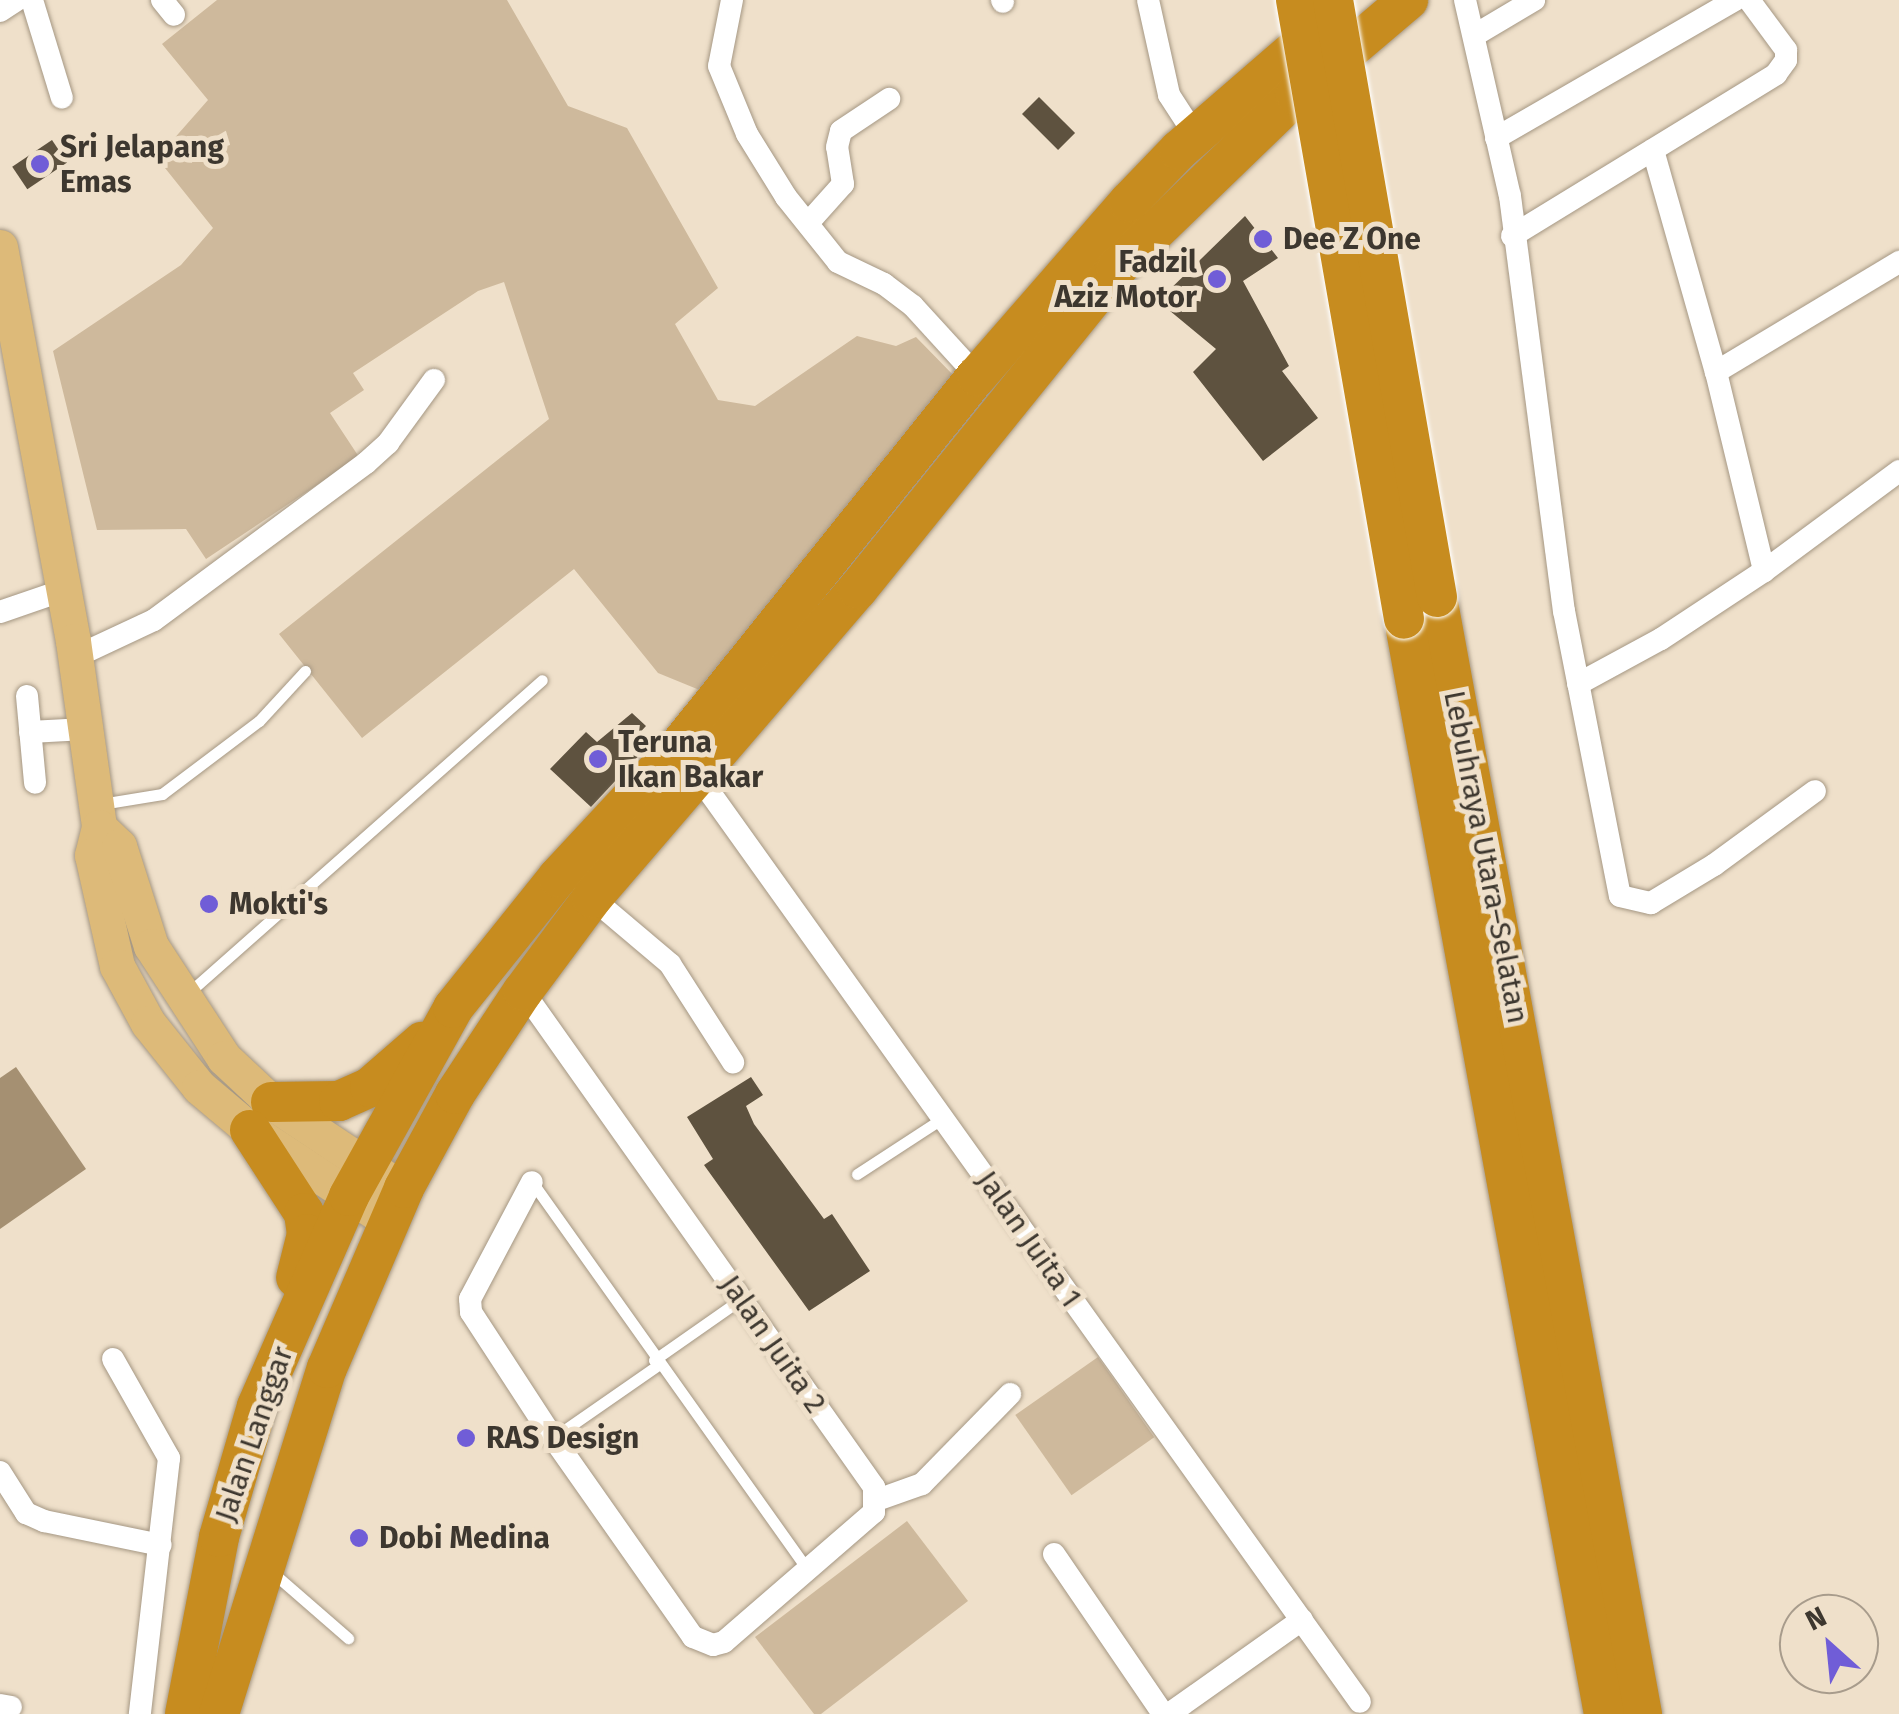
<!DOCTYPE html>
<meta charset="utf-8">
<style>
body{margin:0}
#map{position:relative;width:1899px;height:1714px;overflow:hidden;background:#efe0ca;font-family:"Fira Sans",sans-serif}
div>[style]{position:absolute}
.green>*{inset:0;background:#ceb99c;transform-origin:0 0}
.water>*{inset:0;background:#a59072}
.building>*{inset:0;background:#5e523f;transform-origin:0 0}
.roads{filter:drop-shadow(0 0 2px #a59783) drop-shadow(0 0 2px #a59783)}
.lane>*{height:11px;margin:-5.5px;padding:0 5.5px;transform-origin:5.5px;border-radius:5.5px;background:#fff}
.street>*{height:22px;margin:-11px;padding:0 11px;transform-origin:11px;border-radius:11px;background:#fff}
.primary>*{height:35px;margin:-17.5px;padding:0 17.5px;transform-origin:17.5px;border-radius:17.5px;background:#ddba79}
.highway>*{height:40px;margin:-20px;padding:0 20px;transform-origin:20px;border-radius:20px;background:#c78c1f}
.bridges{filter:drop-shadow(0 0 2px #fff) drop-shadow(0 0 2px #fff)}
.highway-bridge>*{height:40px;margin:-20px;padding:0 20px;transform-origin:20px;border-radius:20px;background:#c78c1f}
.dots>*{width:28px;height:28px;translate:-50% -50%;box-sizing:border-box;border:5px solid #efe0ca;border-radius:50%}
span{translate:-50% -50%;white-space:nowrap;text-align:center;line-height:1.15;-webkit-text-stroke:10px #efe0ca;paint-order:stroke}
.poi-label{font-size:30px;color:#3d372f;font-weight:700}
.left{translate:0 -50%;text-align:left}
.right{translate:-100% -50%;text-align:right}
.street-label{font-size:30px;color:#3d372f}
.north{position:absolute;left:1779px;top:1594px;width:100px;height:100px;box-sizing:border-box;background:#efe0ca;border:2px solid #a89c8c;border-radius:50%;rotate:333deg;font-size:28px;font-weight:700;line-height:40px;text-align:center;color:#3d372f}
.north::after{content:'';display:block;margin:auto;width:35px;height:45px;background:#705dd7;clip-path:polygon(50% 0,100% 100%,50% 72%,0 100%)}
</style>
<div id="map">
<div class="green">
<div style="clip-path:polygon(217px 0,507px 0,568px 106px,627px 128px,718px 288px,675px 324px,718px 400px,755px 406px,857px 336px,896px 346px,916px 337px,958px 380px,702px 691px,658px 673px,574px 569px,362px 738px,279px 634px,549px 419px,504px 282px,478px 291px,353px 373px,364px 390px,330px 413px,359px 457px,206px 559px,186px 529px,97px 530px,53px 351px,181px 265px,213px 228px,157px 158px,208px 100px,162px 44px)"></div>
<div style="left:1098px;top:1357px;width:98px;height:101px;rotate:55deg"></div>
<div style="clip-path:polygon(907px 1521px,968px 1601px,821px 1714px,814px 1714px,755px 1637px)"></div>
</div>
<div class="water">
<div style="clip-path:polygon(16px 1067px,86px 1169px,0 1229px,0 1078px)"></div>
</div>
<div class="building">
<div style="left:1039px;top:97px;width:51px;height:24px;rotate:45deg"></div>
<div style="left:52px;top:140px;width:27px;height:48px;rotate:56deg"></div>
<div style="clip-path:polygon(1245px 216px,1278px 258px,1243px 281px,1289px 366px,1282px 371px,1318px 418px,1263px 461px,1193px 372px,1216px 349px,1158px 301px)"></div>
<div style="clip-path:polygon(632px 713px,646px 726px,634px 739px,645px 749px,591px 807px,550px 769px,586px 732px,597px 742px)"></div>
<div style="clip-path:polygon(751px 1077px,763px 1095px,746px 1106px,754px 1124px,824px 1219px,832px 1214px,870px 1271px,809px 1311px,704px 1165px,713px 1159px,687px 1117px)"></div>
</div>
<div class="roads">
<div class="lane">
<div style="left:101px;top:804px;width:62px;rotate:-9.3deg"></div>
<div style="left:162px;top:794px;width:121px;rotate:-37deg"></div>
<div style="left:259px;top:721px;width:68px;rotate:-47.4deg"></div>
<div style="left:186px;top:995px;width:475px;rotate:-41.5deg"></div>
<div style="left:857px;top:1174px;width:103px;rotate:-33.1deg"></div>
<div style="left:532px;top:1182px;width:475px;rotate:54.6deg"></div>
<div style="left:654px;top:1360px;width:106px;rotate:-35deg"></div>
<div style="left:553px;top:1438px;width:128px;rotate:-34.8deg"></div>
<div style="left:272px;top:1572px;width:101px;rotate:41deg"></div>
</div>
<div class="street">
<div style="left:32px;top:0;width:102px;rotate:73deg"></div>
<div style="left:162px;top:0;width:19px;rotate:51deg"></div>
<div style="left:732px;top:0;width:67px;rotate:101.1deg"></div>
<div style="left:719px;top:66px;width:74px;rotate:67.6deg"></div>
<div style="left:747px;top:134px;width:74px;rotate:58.2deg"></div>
<div style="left:786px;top:197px;width:83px;rotate:51.3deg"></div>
<div style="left:838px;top:262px;width:51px;rotate:25.6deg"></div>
<div style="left:884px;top:284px;width:36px;rotate:37deg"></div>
<div style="left:913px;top:306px;width:95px;rotate:47.6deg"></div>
<div style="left:1002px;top:0;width:2px;rotate:63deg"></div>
<div style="left:1148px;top:0;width:97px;rotate:77.5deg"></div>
<div style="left:1169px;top:95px;width:48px;rotate:57deg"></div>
<div style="left:1465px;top:0;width:201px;rotate:77.1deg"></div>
<div style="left:1510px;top:196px;width:418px;rotate:82.6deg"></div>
<div style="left:1564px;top:611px;width:290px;rotate:78.9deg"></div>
<div style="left:1620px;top:896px;width:32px;rotate:13deg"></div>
<div style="left:1651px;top:903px;width:74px;rotate:-31.1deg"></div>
<div style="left:1714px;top:865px;width:125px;rotate:-36.2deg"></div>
<div style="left:0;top:11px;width:20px;rotate:-33deg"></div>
<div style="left:1475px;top:35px;width:69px;rotate:-30.7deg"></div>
<div style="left:1496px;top:138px;width:276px;rotate:-30deg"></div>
<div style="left:1653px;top:150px;width:231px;rotate:74.2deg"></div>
<div style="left:1716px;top:372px;width:205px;rotate:76.4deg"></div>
<div style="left:809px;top:222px;width:51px;rotate:-48.2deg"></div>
<div style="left:843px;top:184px;width:37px;rotate:-99deg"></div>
<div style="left:837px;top:147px;width:16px;rotate:-76deg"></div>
<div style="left:841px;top:131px;width:58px;rotate:-33.7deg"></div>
<div style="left:1512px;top:236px;width:310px;rotate:-31.5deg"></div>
<div style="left:1776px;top:74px;width:17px;rotate:-54deg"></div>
<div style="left:1786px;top:60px;width:10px;rotate:-90deg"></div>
<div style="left:1786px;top:50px;width:62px;rotate:-126.5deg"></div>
<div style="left:1716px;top:372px;width:214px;rotate:-31deg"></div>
<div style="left:0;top:612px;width:68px;rotate:-19deg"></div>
<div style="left:75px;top:657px;width:87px;rotate:-25.1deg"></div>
<div style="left:154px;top:620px;width:264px;rotate:-36.5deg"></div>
<div style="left:366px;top:463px;width:30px;rotate:-42deg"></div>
<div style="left:388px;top:443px;width:78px;rotate:-53.9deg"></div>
<div style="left:1578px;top:684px;width:94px;rotate:-28.5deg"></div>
<div style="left:1661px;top:639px;width:123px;rotate:-33.4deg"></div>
<div style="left:1764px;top:571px;width:168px;rotate:-36.5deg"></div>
<div style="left:27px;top:696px;width:87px;rotate:84.7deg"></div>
<div style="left:30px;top:732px;width:55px;rotate:-3.1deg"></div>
<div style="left:698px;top:776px;width:1138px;rotate:54.44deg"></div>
<div style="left:592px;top:898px;width:102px;rotate:40.2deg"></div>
<div style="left:670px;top:964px;width:117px;rotate:57.3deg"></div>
<div style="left:523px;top:991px;width:608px;rotate:54.71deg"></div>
<div style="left:874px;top:1487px;width:25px;rotate:90deg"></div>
<div style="left:874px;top:1512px;width:198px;rotate:139.1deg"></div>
<div style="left:724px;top:1642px;width:11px;rotate:165deg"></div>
<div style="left:713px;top:1645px;width:22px;rotate:-158deg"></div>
<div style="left:693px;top:1637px;width:243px;rotate:-125.1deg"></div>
<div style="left:553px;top:1438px;width:150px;rotate:-123.1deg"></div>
<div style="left:471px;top:1312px;width:13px;rotate:-94deg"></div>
<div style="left:470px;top:1299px;width:132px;rotate:-62.1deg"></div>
<div style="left:113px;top:1359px;width:114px;rotate:60.5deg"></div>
<div style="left:169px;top:1458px;width:258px;rotate:96.5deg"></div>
<div style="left:0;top:1472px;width:49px;rotate:57.6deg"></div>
<div style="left:26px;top:1513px;width:20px;rotate:24deg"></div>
<div style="left:44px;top:1521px;width:119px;rotate:11.6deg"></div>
<div style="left:877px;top:1500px;width:48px;rotate:-19.6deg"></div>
<div style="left:922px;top:1484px;width:126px;rotate:-45.6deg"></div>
<div style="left:1054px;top:1554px;width:194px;rotate:55.7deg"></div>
<div style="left:0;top:1705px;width:11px;rotate:10deg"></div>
<div style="left:1169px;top:1714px;width:163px;rotate:-35.3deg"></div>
</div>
<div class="primary">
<div style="left:0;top:247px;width:401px;rotate:79.5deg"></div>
<div style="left:73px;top:641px;width:188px;rotate:82deg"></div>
<div style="left:99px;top:827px;width:29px;rotate:104deg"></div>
<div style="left:92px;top:855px;width:114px;rotate:77.3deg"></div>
<div style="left:117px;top:966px;width:65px;rotate:61.5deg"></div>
<div style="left:148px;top:1023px;width:82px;rotate:51.4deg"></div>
<div style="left:199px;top:1087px;width:67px;rotate:40.1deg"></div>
<div style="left:250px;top:1130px;width:168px;rotate:33.3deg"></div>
<div style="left:99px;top:827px;width:28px;rotate:44deg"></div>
<div style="left:119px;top:846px;width:105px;rotate:72.3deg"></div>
<div style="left:151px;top:946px;width:134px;rotate:56.9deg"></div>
<div style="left:224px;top:1058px;width:64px;rotate:43.1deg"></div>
<div style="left:271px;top:1102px;width:143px;rotate:33.6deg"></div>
</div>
<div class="highway">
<div style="left:1437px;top:597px;width:1136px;rotate:79.6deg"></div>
<div style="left:1404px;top:619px;width:1113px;rotate:79.65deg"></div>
<div style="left:271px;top:1102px;width:68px;rotate:-0.8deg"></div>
<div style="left:339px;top:1101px;width:34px;rotate:-24deg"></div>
<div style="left:370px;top:1087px;width:69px;rotate:-40.9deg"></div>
<div style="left:250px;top:1130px;width:99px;rotate:57deg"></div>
<div style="left:304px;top:1213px;width:21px;rotate:82deg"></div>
<div style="left:307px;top:1234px;width:45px;rotate:104deg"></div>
<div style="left:185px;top:1714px;width:180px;rotate:-79.1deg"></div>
<div style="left:219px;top:1537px;width:136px;rotate:-73.8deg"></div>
<div style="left:257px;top:1406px;width:229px;rotate:-66.3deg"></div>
<div style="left:349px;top:1196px;width:215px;rotate:-61deg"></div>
<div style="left:453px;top:1008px;width:168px;rotate:-51.3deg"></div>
<div style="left:558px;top:877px;width:172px;rotate:-47.1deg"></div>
<div style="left:675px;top:751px;width:481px;rotate:-51.2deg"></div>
<div style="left:977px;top:376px;width:231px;rotate:-48.9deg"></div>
<div style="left:1129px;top:202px;width:72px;rotate:-46.1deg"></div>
<div style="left:1179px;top:150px;width:196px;rotate:-40.9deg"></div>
<div style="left:219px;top:1714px;width:362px;rotate:-72.7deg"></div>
<div style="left:327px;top:1368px;width:196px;rotate:-66.8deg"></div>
<div style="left:404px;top:1188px;width:107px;rotate:-61.5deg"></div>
<div style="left:455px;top:1094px;width:123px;rotate:-56.6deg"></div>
<div style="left:523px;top:991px;width:116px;rotate:-53.4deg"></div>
<div style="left:592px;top:898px;width:408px;rotate:-49.3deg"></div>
<div style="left:858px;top:589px;width:411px;rotate:-51.1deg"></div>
<div style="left:1116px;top:269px;width:250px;rotate:-44deg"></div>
<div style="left:1296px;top:95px;width:147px;rotate:-40.3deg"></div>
</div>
</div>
<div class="bridges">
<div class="highway-bridge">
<div style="left:1296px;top:0;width:628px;rotate:80.1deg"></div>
<div style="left:1333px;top:0;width:606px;rotate:80.12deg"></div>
</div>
</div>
<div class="dots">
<div style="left:40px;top:164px;background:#705dd7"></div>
<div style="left:1263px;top:239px;background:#705dd7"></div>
<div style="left:1217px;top:279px;background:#705dd7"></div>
<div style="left:598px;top:759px;background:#705dd7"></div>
<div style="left:209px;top:904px;background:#705dd7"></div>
<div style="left:466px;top:1438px;background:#705dd7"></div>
<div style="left:359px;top:1538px;background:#705dd7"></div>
</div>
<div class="poi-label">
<span class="left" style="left:60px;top:164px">Sri Jelapang<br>Emas</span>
<span class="left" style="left:1283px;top:239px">Dee Z One</span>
<span class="right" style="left:1197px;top:279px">Fadzil<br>Aziz Motor</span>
<span class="left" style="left:618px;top:759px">Teruna<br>Ikan Bakar</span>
<span class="left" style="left:229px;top:904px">Mokti's</span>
<span class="left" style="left:486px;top:1438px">RAS Design</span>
<span class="left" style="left:379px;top:1538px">Dobi Medina</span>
</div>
<div class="street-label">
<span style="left:1486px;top:857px;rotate:79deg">Lebuhraya Utara–Selatan</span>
<span style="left:1029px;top:1239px;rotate:55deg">Jalan Juita 1</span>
<span style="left:773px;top:1344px;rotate:55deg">Jalan Juita 2</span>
<span style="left:254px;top:1434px;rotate:-71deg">Jalan Langgar</span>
</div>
<div class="north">N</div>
</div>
